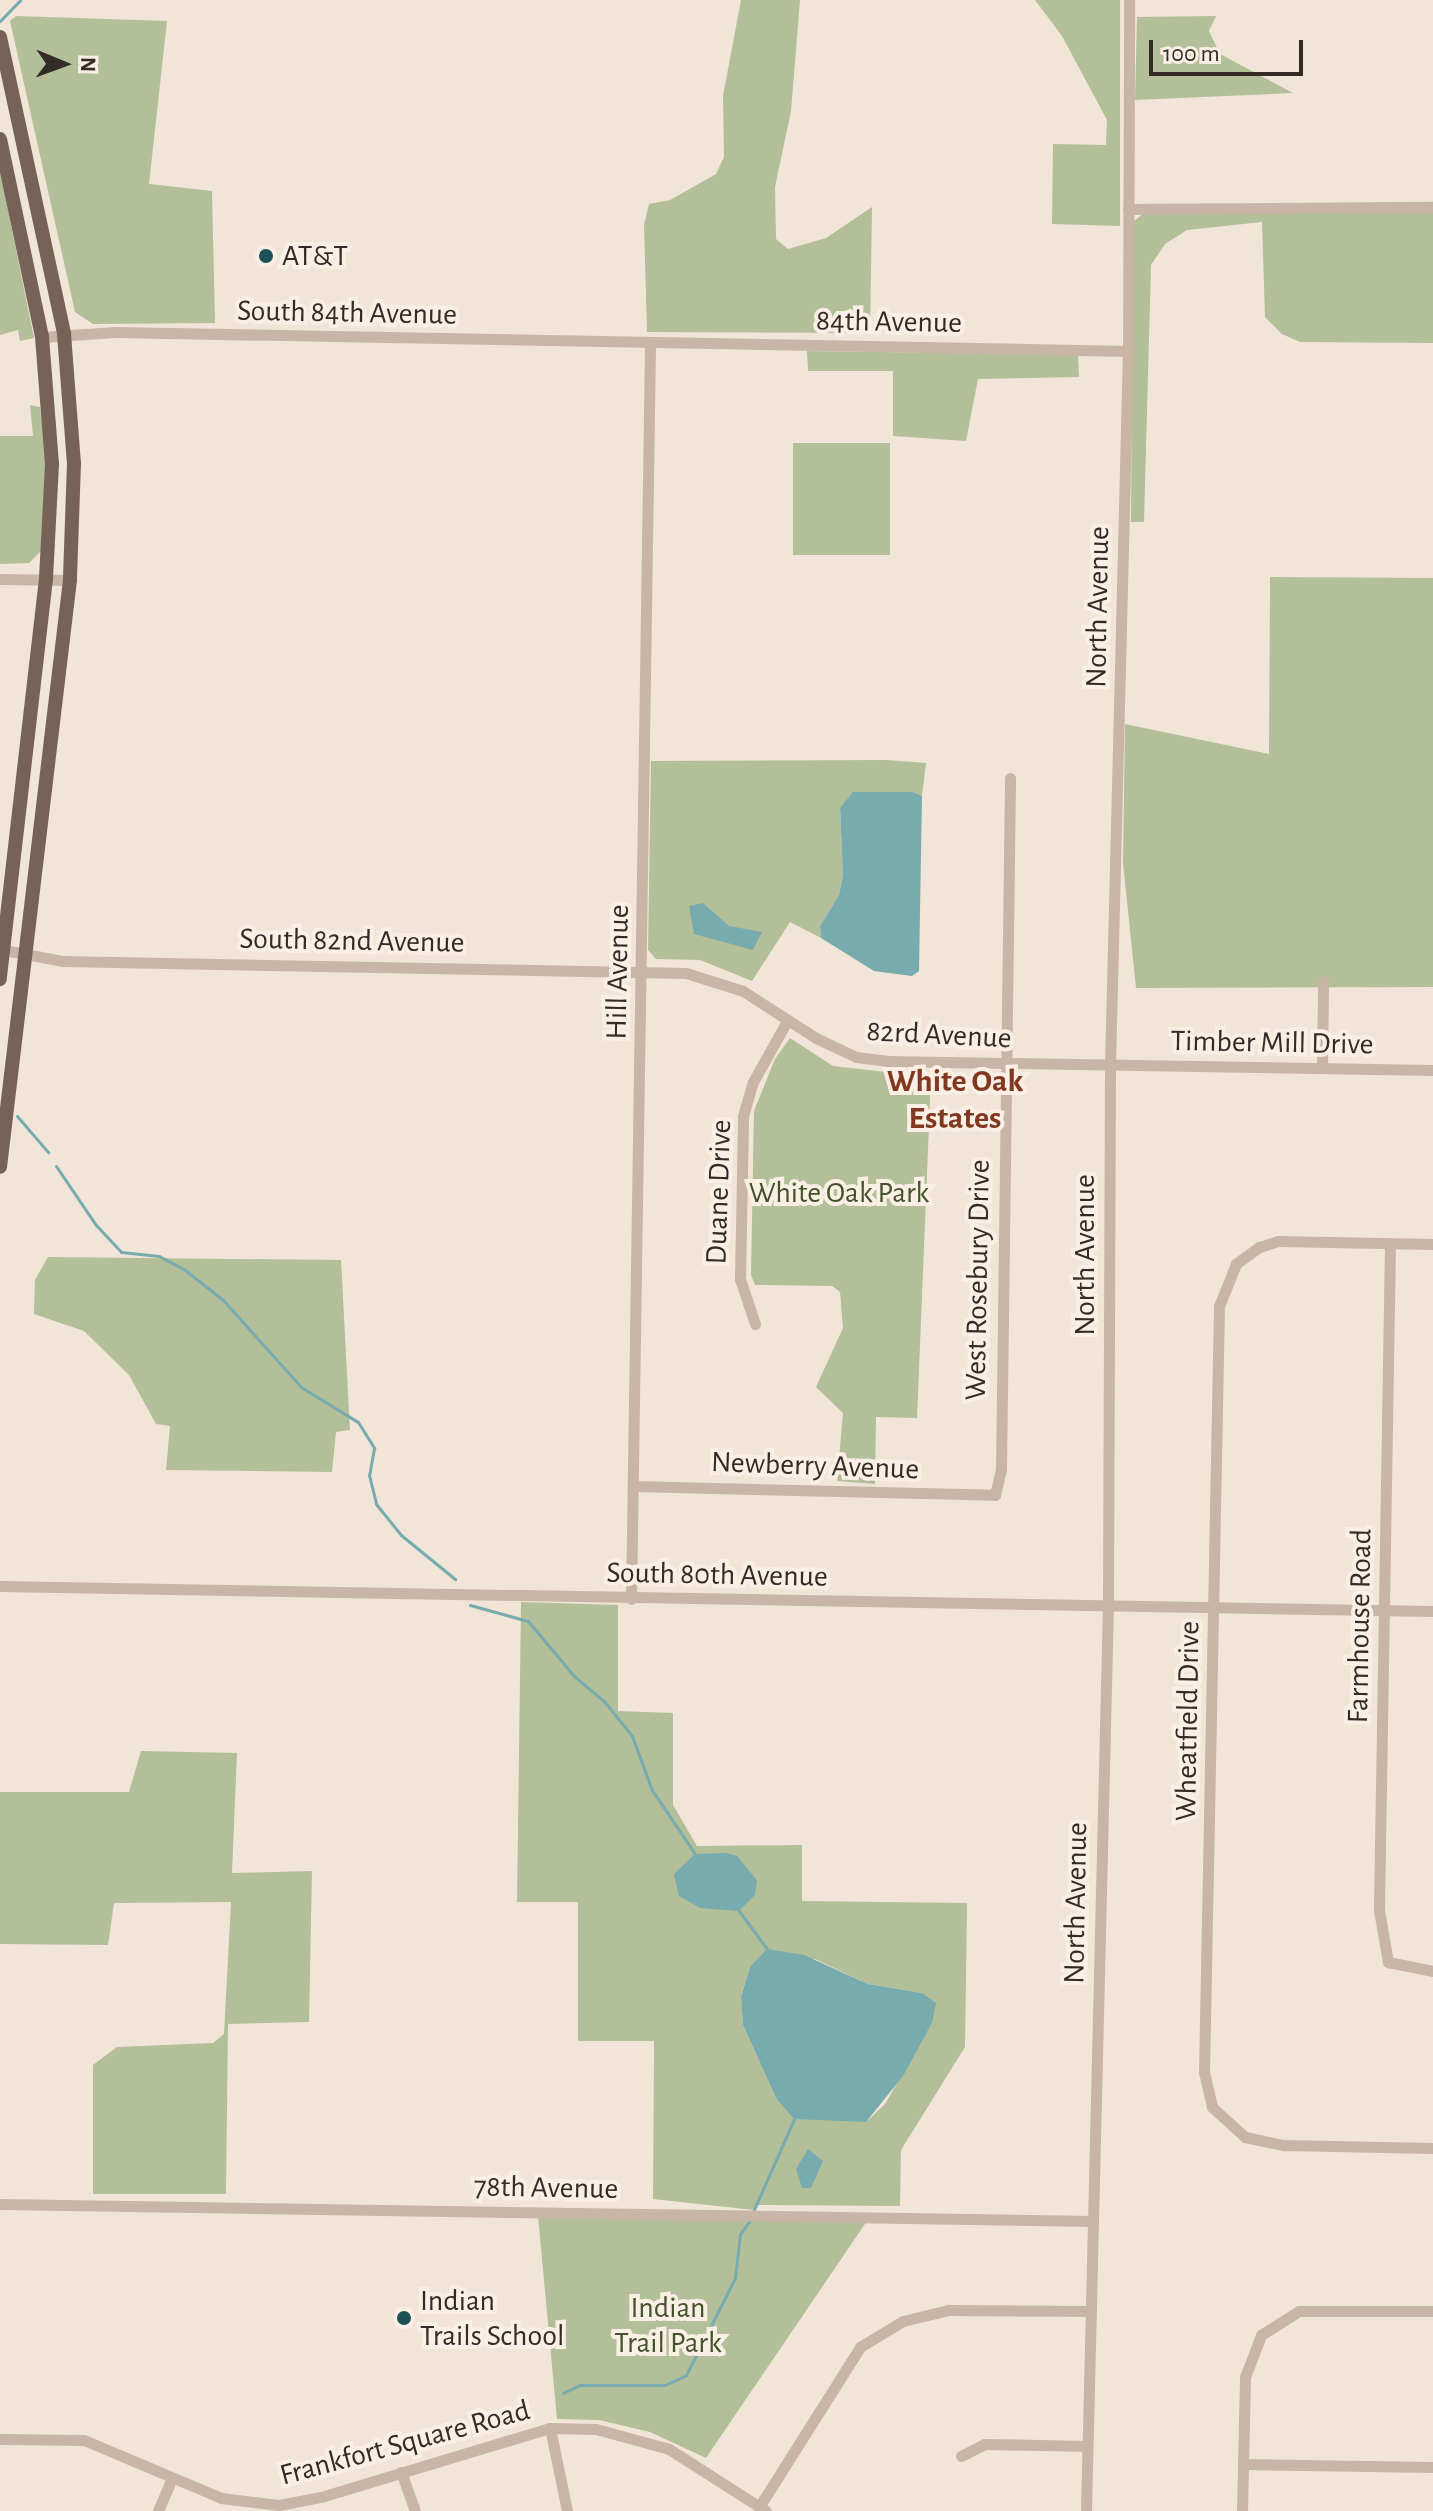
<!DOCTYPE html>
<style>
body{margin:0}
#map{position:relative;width:1433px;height:2511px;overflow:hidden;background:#f1e5d8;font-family:"Alegreya Sans",sans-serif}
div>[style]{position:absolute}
.green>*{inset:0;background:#b2bf99;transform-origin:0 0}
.water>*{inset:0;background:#78abae}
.stream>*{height:3px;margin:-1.5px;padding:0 1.5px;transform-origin:1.5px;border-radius:1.5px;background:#78abae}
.minor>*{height:11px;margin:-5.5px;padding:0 5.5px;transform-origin:5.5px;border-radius:5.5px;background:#c9b5a5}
.major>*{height:14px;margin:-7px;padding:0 7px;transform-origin:7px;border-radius:7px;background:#766257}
.dots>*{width:22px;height:22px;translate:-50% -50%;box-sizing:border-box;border:4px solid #f9efe4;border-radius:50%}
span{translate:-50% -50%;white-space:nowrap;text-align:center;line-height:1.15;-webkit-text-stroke:8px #f9efe4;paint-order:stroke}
.poi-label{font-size:30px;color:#342a26}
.left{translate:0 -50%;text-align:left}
.street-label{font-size:30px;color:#342a26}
.park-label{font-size:30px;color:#43522a}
.neighbourhood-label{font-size:32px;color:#823720;font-weight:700}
.north{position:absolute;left:24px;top:24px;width:80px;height:80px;-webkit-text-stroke:6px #f9efe4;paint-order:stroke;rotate:91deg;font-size:22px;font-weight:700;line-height:32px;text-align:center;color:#342a26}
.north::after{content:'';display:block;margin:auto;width:28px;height:36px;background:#342a26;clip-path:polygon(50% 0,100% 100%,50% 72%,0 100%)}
.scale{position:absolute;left:1149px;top:40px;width:154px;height:36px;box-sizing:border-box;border:4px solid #342a26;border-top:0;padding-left:10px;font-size:24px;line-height:28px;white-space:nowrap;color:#342a26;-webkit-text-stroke:6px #f9efe4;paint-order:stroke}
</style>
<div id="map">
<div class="green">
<div style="clip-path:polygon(741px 0,800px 0,791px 111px,775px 187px,776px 239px,788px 249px,826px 238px,872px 207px,870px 333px,647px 332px,644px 225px,649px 204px,670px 200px,716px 174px,724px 157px,723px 96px)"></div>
<div style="clip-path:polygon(1035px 0,1120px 0,1120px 226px,1052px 224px,1053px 144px,1106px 145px,1107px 120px,1062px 36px)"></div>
<div style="clip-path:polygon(16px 16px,167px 21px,149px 184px,212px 191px,215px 323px,93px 324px,75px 312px,10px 21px)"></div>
<div style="clip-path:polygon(1216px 16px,1209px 31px,1220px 54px,1293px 93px,1135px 100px,1137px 17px)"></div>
<div style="clip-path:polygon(0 171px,34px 338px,20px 341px,18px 330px,0 335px)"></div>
<div style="clip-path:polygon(1146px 211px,1433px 211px,1433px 343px,1300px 342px,1282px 334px,1265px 317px,1262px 222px,1187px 230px,1165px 244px,1151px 265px,1144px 522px,1131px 522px,1133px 222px)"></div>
<div style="clip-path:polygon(807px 351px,1078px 355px,1079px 377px,978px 379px,966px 441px,893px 436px,893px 371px,808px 371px)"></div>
<div style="clip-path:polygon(30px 405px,40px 407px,46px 455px,42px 550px,29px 563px,0 564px,0 436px,33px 436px)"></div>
<div style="left:793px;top:443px;width:97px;height:112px"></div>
<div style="clip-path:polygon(1270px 577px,1433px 578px,1433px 987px,1136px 988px,1123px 863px,1125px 724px,1269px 754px)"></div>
<div style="clip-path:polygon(887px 760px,926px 763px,922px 796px,912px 792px,840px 808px,843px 875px,839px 895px,820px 926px,821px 938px,790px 922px,752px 981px,700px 960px,656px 959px,648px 950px,651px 761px)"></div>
<div style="clip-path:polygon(790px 1038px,833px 1066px,931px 1077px,917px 1418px,876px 1417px,875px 1484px,837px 1481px,843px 1413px,816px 1387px,843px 1328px,840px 1292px,832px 1286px,755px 1285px,751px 1275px,754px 1111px,775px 1059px)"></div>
<div style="clip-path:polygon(48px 1257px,341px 1260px,350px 1430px,336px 1432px,332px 1472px,166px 1470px,170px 1426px,156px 1424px,129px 1375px,84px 1331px,34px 1314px,35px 1280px)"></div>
<div style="clip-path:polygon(evenodd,521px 1602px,618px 1605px,618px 1711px,673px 1713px,673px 1805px,697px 1846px,802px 1845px,802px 1901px,967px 1903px,965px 2047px,901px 2150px,900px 2206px,757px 2205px,754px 2210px,653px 2199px,654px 2041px,578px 2041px,578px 1902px,517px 1902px,521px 1602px,815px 1959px,868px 1984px,922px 1993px,932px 2023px,885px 2104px,866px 2122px,776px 2098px,743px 2025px,741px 1995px,750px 1967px,815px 1959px)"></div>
<div style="clip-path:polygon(141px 1751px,237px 1753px,232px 1873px,312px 1871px,309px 2022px,228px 2024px,226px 2194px,93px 2194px,93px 2065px,117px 2047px,213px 2043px,224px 2034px,231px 1902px,114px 1903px,108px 1945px,0 1944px,0 1792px,129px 1792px)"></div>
<div style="clip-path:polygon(538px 2216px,867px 2221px,706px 2458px,650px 2432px,599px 2420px,557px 2419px)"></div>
</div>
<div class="water">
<div style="clip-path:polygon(853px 792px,913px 792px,922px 796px,919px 971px,912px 976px,874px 971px,821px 938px,820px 926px,839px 895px,843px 875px,840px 808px)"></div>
<div style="clip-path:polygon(703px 903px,729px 926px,762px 932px,753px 950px,694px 934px,689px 906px)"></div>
<div style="clip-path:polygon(727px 1853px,737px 1856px,757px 1880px,755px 1895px,739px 1911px,700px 1908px,679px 1896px,674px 1874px,695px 1854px)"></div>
<div style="clip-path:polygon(767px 1949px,804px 1955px,868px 1984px,922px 1993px,936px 2003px,932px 2023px,903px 2076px,866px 2122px,794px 2119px,776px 2098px,743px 2025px,741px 1996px,750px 1967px)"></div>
<div style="clip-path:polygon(808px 2149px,823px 2161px,811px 2188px,802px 2188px,796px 2169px)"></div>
</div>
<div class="stream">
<div style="left:0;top:21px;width:29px;rotate:-46deg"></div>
<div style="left:17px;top:1116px;width:48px;rotate:49.3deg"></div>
<div style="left:56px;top:1166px;width:71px;rotate:55.9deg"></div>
<div style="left:96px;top:1225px;width:37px;rotate:47deg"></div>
<div style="left:121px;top:1252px;width:38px;rotate:6deg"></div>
<div style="left:159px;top:1256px;width:30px;rotate:28deg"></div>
<div style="left:185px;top:1270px;width:48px;rotate:38.3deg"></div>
<div style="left:223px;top:1300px;width:117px;rotate:48.1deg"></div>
<div style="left:301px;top:1387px;width:67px;rotate:31.6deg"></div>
<div style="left:358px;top:1422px;width:31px;rotate:58deg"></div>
<div style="left:374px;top:1448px;width:27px;rotate:100deg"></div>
<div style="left:369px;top:1475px;width:30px;rotate:76deg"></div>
<div style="left:376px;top:1504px;width:40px;rotate:51deg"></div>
<div style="left:401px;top:1535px;width:70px;rotate:39.2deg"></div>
<div style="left:470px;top:1605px;width:60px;rotate:15.4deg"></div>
<div style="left:528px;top:1621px;width:72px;rotate:50.1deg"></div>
<div style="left:574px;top:1676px;width:39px;rotate:40deg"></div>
<div style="left:604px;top:1701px;width:45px;rotate:51.3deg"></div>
<div style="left:632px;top:1736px;width:58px;rotate:69.7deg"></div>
<div style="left:652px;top:1790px;width:77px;rotate:56.1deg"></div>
<div style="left:739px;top:1911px;width:47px;rotate:53.6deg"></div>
<div style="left:752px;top:2214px;width:104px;rotate:-66.1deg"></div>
<div style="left:563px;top:2393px;width:19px;rotate:-25deg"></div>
<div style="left:580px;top:2385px;width:85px"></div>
<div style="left:665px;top:2385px;width:23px;rotate:-25deg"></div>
<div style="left:686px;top:2375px;width:109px;rotate:-63.2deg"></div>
<div style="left:735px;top:2278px;width:44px;rotate:-83.5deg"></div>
<div style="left:740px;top:2234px;width:17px;rotate:-54deg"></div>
</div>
<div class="minor">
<div style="left:1128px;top:209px;width:305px;rotate:-0.4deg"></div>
<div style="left:42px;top:337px;width:73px;rotate:-3.9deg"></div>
<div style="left:115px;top:332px;width:1013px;rotate:1.07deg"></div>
<div style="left:0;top:579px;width:70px;rotate:0.8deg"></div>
<div style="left:4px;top:950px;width:59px;rotate:10.7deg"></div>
<div style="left:62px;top:961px;width:624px;rotate:1.1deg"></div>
<div style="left:686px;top:973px;width:60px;rotate:17.5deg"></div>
<div style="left:743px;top:991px;width:87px;rotate:32.8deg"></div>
<div style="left:816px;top:1038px;width:44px;rotate:25.4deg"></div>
<div style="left:856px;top:1057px;width:31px;rotate:7deg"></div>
<div style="left:887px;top:1061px;width:546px;rotate:0.94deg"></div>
<div style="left:1322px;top:1068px;width:87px;rotate:-89.3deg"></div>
<div style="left:1390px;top:1244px;width:666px;rotate:90.95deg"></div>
<div style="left:1379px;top:1910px;width:53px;rotate:80.2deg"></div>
<div style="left:1388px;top:1962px;width:46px;rotate:11.3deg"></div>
<div style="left:1433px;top:1244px;width:155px;rotate:-178.9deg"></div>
<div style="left:1278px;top:1241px;width:20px;rotate:162deg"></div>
<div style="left:1259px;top:1247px;width:29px;rotate:144deg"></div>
<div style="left:1236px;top:1264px;width:45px;rotate:112deg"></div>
<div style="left:1219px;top:1306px;width:766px;rotate:91.12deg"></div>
<div style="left:1204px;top:2072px;width:36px;rotate:77deg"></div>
<div style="left:1212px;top:2107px;width:45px;rotate:42.3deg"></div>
<div style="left:1245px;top:2137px;width:40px;rotate:12deg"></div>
<div style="left:1284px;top:2145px;width:149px;rotate:1.2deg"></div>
<div style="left:755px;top:1324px;width:47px;rotate:-108.4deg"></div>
<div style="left:740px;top:1279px;width:163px;rotate:-88.9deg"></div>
<div style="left:743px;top:1116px;width:35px;rotate:-74deg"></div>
<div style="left:753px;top:1082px;width:70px;rotate:-60.9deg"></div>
<div style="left:633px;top:1486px;width:362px;rotate:1.4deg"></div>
<div style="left:995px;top:1495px;width:26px;rotate:-77deg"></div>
<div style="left:1001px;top:1470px;width:692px;rotate:-89.25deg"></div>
<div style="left:0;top:1586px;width:1433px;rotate:1deg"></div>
<div style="left:631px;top:1599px;width:1254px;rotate:-89.13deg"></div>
<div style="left:0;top:2204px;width:1092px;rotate:0.89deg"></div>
<div style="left:550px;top:2428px;width:85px;rotate:78.4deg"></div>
<div style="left:0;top:2439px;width:84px;rotate:0.7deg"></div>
<div style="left:84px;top:2440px;width:149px;rotate:22.9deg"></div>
<div style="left:221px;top:2498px;width:58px;rotate:6.9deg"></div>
<div style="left:279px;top:2505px;width:43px;rotate:-10.8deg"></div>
<div style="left:321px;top:2497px;width:239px;rotate:-16.8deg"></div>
<div style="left:550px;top:2428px;width:46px;rotate:1.2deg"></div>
<div style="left:596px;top:2429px;width:76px;rotate:15.3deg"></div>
<div style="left:669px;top:2449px;width:115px;rotate:32.6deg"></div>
<div style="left:961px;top:2456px;width:27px;rotate:-27deg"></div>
<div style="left:985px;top:2444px;width:102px;rotate:1.1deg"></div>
<div style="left:1243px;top:2464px;width:190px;rotate:0.9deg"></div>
<div style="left:401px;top:2472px;width:41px;rotate:70.3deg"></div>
<div style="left:759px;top:2507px;width:189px;rotate:-57.7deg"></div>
<div style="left:860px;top:2347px;width:50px;rotate:-31.2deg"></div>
<div style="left:903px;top:2321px;width:46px;rotate:-13.7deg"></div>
<div style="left:948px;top:2310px;width:142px;rotate:0.4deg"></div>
<div style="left:158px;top:2511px;width:36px;rotate:-67deg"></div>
<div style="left:1086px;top:2511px;width:906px;rotate:-88.61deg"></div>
<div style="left:1108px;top:1605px;width:540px;rotate:-89.79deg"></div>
<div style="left:1110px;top:1065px;width:714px;rotate:-88.56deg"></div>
<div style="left:1128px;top:351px;width:351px;rotate:-89.8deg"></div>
<div style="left:1242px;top:2511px;width:134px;rotate:-88.7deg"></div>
<div style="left:1245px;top:2377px;width:45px;rotate:-69.1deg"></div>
<div style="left:1261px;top:2335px;width:45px;rotate:-32.3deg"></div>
<div style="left:1299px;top:2311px;width:134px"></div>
</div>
<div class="major">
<div style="left:0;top:37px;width:304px;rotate:77.8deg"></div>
<div style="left:64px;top:334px;width:129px;rotate:85.6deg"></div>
<div style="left:74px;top:463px;width:117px;rotate:92deg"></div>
<div style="left:70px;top:580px;width:591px;rotate:96.8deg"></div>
<div style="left:0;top:139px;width:202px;rotate:78deg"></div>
<div style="left:42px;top:337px;width:127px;rotate:85.5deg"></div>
<div style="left:52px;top:464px;width:115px;rotate:93deg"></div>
<div style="left:46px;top:579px;width:403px;rotate:96.6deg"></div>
</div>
<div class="dots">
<div style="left:266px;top:256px;background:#1c5155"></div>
<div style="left:404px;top:2318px;background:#1c5155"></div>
</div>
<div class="poi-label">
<span class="left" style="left:282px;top:256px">AT&amp;T</span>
<span class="left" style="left:420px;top:2318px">Indian<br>Trails School</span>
</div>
<div class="street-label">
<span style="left:347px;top:313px;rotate:1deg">South 84th Avenue</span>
<span style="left:889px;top:322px;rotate:1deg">84th Avenue</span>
<span style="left:1098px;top:607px;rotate:-89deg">North Avenue</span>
<span style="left:352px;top:941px;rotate:1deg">South 82nd Avenue</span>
<span style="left:618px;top:972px;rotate:-89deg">Hill Avenue</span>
<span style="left:939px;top:1035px;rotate:3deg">82rd Avenue</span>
<span style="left:1272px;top:1043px;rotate:1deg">Timber Mill Drive</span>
<span style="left:719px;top:1192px;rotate:-88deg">Duane Drive</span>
<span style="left:1085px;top:1255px;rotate:-90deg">North Avenue</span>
<span style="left:978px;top:1280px;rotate:-89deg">West Rosebury Drive</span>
<span style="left:815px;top:1466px;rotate:2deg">Newberry Avenue</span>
<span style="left:717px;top:1575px;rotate:1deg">South 80th Avenue</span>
<span style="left:1360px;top:1626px;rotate:-89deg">Farmhouse Road</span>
<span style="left:1188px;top:1721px;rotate:-89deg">Wheatfield Drive</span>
<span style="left:1076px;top:1903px;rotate:-89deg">North Avenue</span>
<span style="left:546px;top:2188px;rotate:1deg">78th Avenue</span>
<span style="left:405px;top:2443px;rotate:-15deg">Frankfort Square Road</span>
</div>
<div class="park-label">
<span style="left:839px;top:1193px">White Oak Park</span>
<span style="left:668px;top:2325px">Indian<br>Trail Park</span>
</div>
<div class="neighbourhood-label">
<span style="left:955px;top:1100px">White Oak<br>Estates</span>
</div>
<div class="north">N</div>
<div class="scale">100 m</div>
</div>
